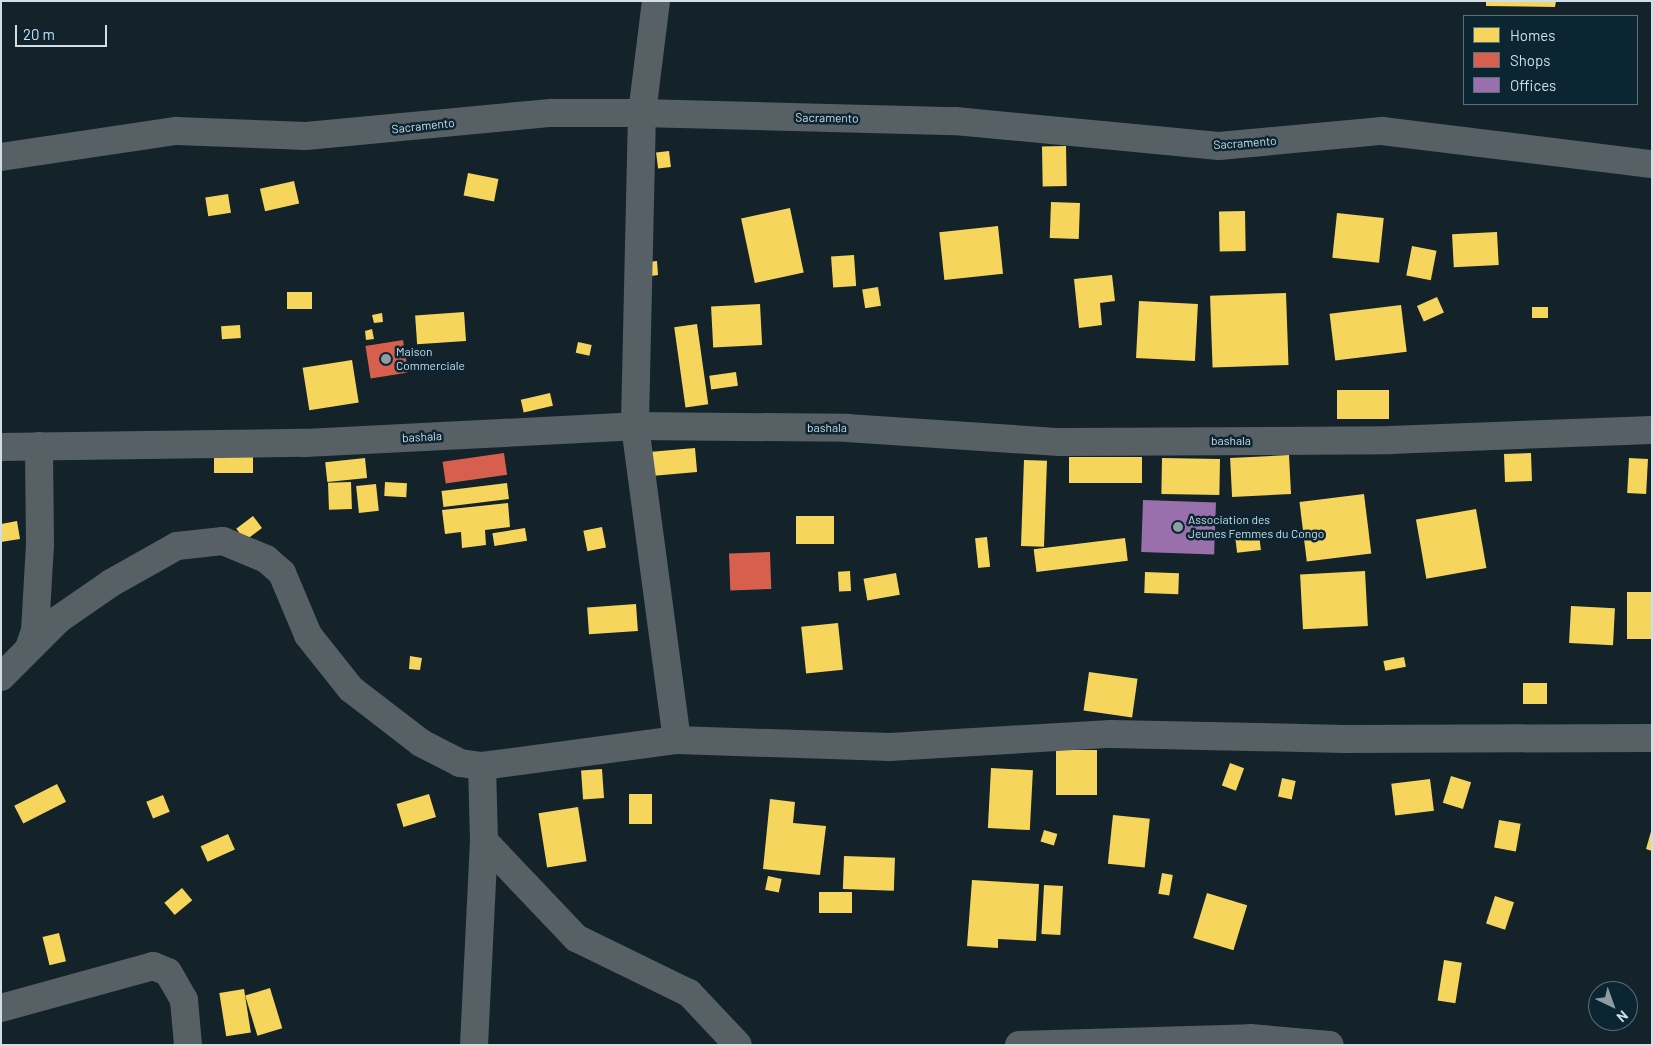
<!DOCTYPE html>
<style>
body{margin:0}
#map{position:relative;width:1653px;height:1046px;overflow:hidden;background:#142229;font-family:Barlow,sans-serif}
div>[style]{position:absolute}
.homes>*{inset:0;background:#f6d55c;transform-origin:0 0}
.shops>*{inset:0;background:#d6604d;transform-origin:0 0}
.offices>*{inset:0;background:#9970ab;transform-origin:0 0}
.minor>*{height:28px;margin:-14px;padding:0 14px;transform-origin:14px;border-radius:14px;background:#566065}
.dots>*{width:14px;height:14px;translate:-50% -50%;box-sizing:border-box;border:2px solid #0b2532;border-radius:50%}
span{translate:-50% -50%;white-space:nowrap;text-align:center;line-height:1.15;-webkit-text-stroke:5px #0b2532;paint-order:stroke}
.street-label{font-size:12px;color:#cfdee7}
.poi-label{font-size:12px;color:#cfdee7}
.left{translate:0 -50%;text-align:left}
.frame{position:absolute;inset:0;border:2px solid #cfdee7;pointer-events:none}
.legend{position:absolute;left:1463px;top:15px;width:175px;height:90px;box-sizing:border-box;background:#0b2532;border:1px solid #596f7a;margin:0;padding:6px 9px;list-style:none;font-size:15px;color:#cfdee7}
.legend li{display:flex;align-items:center;gap:10px;height:25px}
.legend b{width:25px;border:1px solid #596f7a}
.north{position:absolute;left:1588px;top:981px;width:50px;height:50px;box-sizing:border-box;background:#0b2532;border:1px solid #596f7a;border-radius:50%;rotate:138deg;font-size:14px;font-weight:700;line-height:20px;text-align:center;color:#cfdee7}
.north::after{content:'';display:block;margin:auto;width:18px;height:22px;background:#8e9ca4;clip-path:polygon(50% 0,100% 100%,50% 72%,0 100%)}
.scale{position:absolute;left:15px;top:25px;width:92px;height:22px;box-sizing:border-box;border:2px solid #cfdee7;border-top:0;padding-left:6px;font-size:15px;line-height:18px;white-space:nowrap;color:#cfdee7;-webkit-text-stroke:4px #0b2532;paint-order:stroke}
</style>
<div id="map">
<div class="homes">
<div style="clip-path:polygon(1486px 1px,1556px 1px,1555px 7px,1486px 6px)"></div>
<div style="left:1066px;top:146px;width:40px;height:24px;rotate:89deg"></div>
<div style="left:669px;top:151px;width:16px;height:13px;rotate:83deg"></div>
<div style="left:468px;top:173px;width:31px;height:23px;rotate:11deg"></div>
<div style="left:294px;top:181px;width:23px;height:35px;rotate:77deg"></div>
<div style="left:228px;top:194px;width:19px;height:23px;rotate:81deg"></div>
<div style="left:1051px;top:202px;width:29px;height:36px;rotate:2deg"></div>
<div style="left:790px;top:208px;width:66px;height:50px;rotate:78deg"></div>
<div style="left:1245px;top:211px;width:40px;height:26px;rotate:89deg"></div>
<div style="left:1337px;top:213px;width:47px;height:45px;rotate:6deg"></div>
<div style="left:998px;top:226px;width:48px;height:59px;rotate:84deg"></div>
<div style="left:1497px;top:232px;width:33px;height:45px;rotate:87deg"></div>
<div style="left:1412px;top:246px;width:25px;height:30px;rotate:11deg"></div>
<div style="left:854px;top:255px;width:31px;height:23px;rotate:86deg"></div>
<div style="clip-path:polygon(657px 261px,658px 275px,651px 276px,648px 262px)"></div>
<div style="clip-path:polygon(1112px 275px,1115px 301px,1100px 303px,1102px 325px,1079px 328px,1074px 279px)"></div>
<div style="left:878px;top:287px;width:19px;height:16px;rotate:81deg"></div>
<div style="left:287px;top:292px;width:25px;height:17px"></div>
<div style="left:1286px;top:293px;width:72px;height:76px;rotate:88deg"></div>
<div style="left:1437px;top:297px;width:17px;height:22px;rotate:66deg"></div>
<div style="left:1139px;top:301px;width:59px;height:57px;rotate:3deg"></div>
<div style="left:760px;top:304px;width:41px;height:49px;rotate:87deg"></div>
<div style="left:1401px;top:305px;width:47px;height:72px;rotate:83deg"></div>
<div style="left:1532px;top:307px;width:16px;height:11px"></div>
<div style="left:464px;top:312px;width:29px;height:49px;rotate:86deg"></div>
<div style="clip-path:polygon(382px 313px,383px 322px,374px 323px,372px 315px)"></div>
<div style="left:697px;top:324px;width:81px;height:23px;rotate:82deg"></div>
<div style="left:240px;top:325px;width:13px;height:19px;rotate:86deg"></div>
<div style="clip-path:polygon(372px 329px,374px 339px,366px 340px,365px 331px)"></div>
<div style="left:578px;top:342px;width:14px;height:11px;rotate:12deg"></div>
<div style="left:352px;top:360px;width:43px;height:50px;rotate:81deg"></div>
<div style="left:736px;top:372px;width:14px;height:27px;rotate:82deg"></div>
<div style="left:1337px;top:390px;width:52px;height:29px"></div>
<div style="left:550px;top:393px;width:13px;height:30px;rotate:77deg"></div>
<div style="left:695px;top:448px;width:24px;height:46px;rotate:85deg"></div>
<div style="left:253px;top:449px;width:24px;height:39px;rotate:90deg"></div>
<div style="left:1531px;top:453px;width:28px;height:27px;rotate:88deg"></div>
<div style="left:1289px;top:455px;width:39px;height:59px;rotate:87deg"></div>
<div style="left:1142px;top:457px;width:26px;height:73px;rotate:90deg"></div>
<div style="left:365px;top:458px;width:20px;height:40px;rotate:84deg"></div>
<div style="left:1162px;top:458px;width:58px;height:36px;rotate:1deg"></div>
<div style="left:1629px;top:458px;width:19px;height:35px;rotate:3deg"></div>
<div style="left:1024px;top:460px;width:23px;height:86px;rotate:2deg"></div>
<div style="left:351px;top:482px;width:27px;height:23px;rotate:88deg"></div>
<div style="left:385px;top:482px;width:22px;height:14px;rotate:3deg"></div>
<div style="left:507px;top:483px;width:16px;height:66px;rotate:83deg"></div>
<div style="left:376px;top:484px;width:27px;height:20px;rotate:84deg"></div>
<div style="left:1364px;top:494px;width:60px;height:65px;rotate:83deg"></div>
<div style="clip-path:polygon(508px 503px,510px 527px,485px 530px,486px 545px,462px 548px,461px 532px,445px 534px,442px 510px)"></div>
<div style="left:1476px;top:509px;width:60px;height:61px;rotate:80deg"></div>
<div style="left:253px;top:516px;width:15px;height:21px;rotate:53deg"></div>
<div style="left:796px;top:516px;width:38px;height:28px"></div>
<div style="clip-path:polygon(17px 521px,20px 539px,1px 542px,1px 524px)"></div>
<div style="left:602px;top:527px;width:21px;height:19px;rotate:79deg"></div>
<div style="left:525px;top:528px;width:13px;height:33px;rotate:81deg"></div>
<div style="left:1259px;top:534px;width:16px;height:24px;rotate:83deg"></div>
<div style="left:987px;top:537px;width:30px;height:12px;rotate:84deg"></div>
<div style="left:1125px;top:538px;width:23px;height:92px;rotate:83deg"></div>
<div style="left:850px;top:571px;width:20px;height:12px;rotate:87deg"></div>
<div style="left:1365px;top:571px;width:55px;height:65px;rotate:87deg"></div>
<div style="left:1145px;top:572px;width:34px;height:21px;rotate:2deg"></div>
<div style="left:896px;top:573px;width:22px;height:33px;rotate:80deg"></div>
<div style="left:1652px;top:592px;width:47px;height:25px;rotate:90deg"></div>
<div style="left:636px;top:604px;width:27px;height:49px;rotate:86deg"></div>
<div style="left:1571px;top:606px;width:44px;height:37px;rotate:3deg"></div>
<div style="left:838px;top:623px;width:47px;height:37px;rotate:84deg"></div>
<div style="clip-path:polygon(410px 656px,422px 658px,420px 670px,409px 669px)"></div>
<div style="left:1404px;top:657px;width:10px;height:21px;rotate:79deg"></div>
<div style="left:1089px;top:672px;width:49px;height:39px;rotate:8deg"></div>
<div style="left:1547px;top:683px;width:21px;height:24px;rotate:90deg"></div>
<div style="left:1056px;top:750px;width:41px;height:45px"></div>
<div style="left:1230px;top:763px;width:15px;height:24px;rotate:20deg"></div>
<div style="left:991px;top:768px;width:42px;height:60px;rotate:3deg"></div>
<div style="left:602px;top:769px;width:29px;height:21px;rotate:86deg"></div>
<div style="left:1451px;top:776px;width:21px;height:28px;rotate:17deg"></div>
<div style="left:1282px;top:778px;width:14px;height:19px;rotate:12deg"></div>
<div style="left:1430px;top:779px;width:32px;height:39px;rotate:83deg"></div>
<div style="left:57px;top:784px;width:20px;height:48px;rotate:63deg"></div>
<div style="left:429px;top:794px;width:24px;height:34px;rotate:73deg"></div>
<div style="left:652px;top:794px;width:30px;height:23px;rotate:90deg"></div>
<div style="left:163px;top:795px;width:18px;height:18px;rotate:68deg"></div>
<div style="clip-path:polygon(770px 799px,795px 802px,793px 823px,826px 826px,820px 875px,763px 869px)"></div>
<div style="left:578px;top:807px;width:55px;height:40px;rotate:81deg"></div>
<div style="left:1113px;top:815px;width:37px;height:49px;rotate:6deg"></div>
<div style="left:1499px;top:820px;width:22px;height:28px;rotate:10deg"></div>
<div style="clip-path:polygon(1652px 828px,1652px 851px,1646px 849px)"></div>
<div style="left:1044px;top:830px;width:14px;height:12px;rotate:17deg"></div>
<div style="left:228px;top:834px;width:17px;height:30px;rotate:66deg"></div>
<div style="left:844px;top:856px;width:51px;height:33px;rotate:2deg"></div>
<div style="left:1162px;top:873px;width:11px;height:21px;rotate:10deg"></div>
<div style="left:768px;top:876px;width:14px;height:14px;rotate:12deg"></div>
<div style="clip-path:polygon(972px 880px,1039px 884px,1036px 941px,998px 939px,998px 948px,967px 946px)"></div>
<div style="left:1044px;top:885px;width:19px;height:49px;rotate:3deg"></div>
<div style="left:182px;top:888px;width:16px;height:23px;rotate:50deg"></div>
<div style="left:819px;top:892px;width:33px;height:21px"></div>
<div style="left:1207px;top:893px;width:42px;height:47px;rotate:17deg"></div>
<div style="left:1495px;top:896px;width:20px;height:29px;rotate:18deg"></div>
<div style="left:59px;top:933px;width:29px;height:17px;rotate:76deg"></div>
<div style="left:1444px;top:960px;width:18px;height:41px;rotate:9deg"></div>
<div style="left:270px;top:988px;width:42px;height:26px;rotate:73deg"></div>
<div style="left:244px;top:989px;width:44px;height:25px;rotate:81deg"></div>
</div>
<div class="shops">
<div style="left:403px;top:340px;width:33px;height:38px;rotate:81deg"></div>
<div style="left:504px;top:453px;width:22px;height:62px;rotate:82deg"></div>
<div style="left:770px;top:552px;width:37px;height:41px;rotate:88deg"></div>
</div>
<div class="offices">
<div style="left:1143px;top:500px;width:73px;height:52px;rotate:2deg"></div>
</div>
<div class="minor">
<div style="left:656px;top:1px;width:113px;rotate:97.1deg"></div>
<div style="left:642px;top:113px;width:313px;rotate:91.3deg"></div>
<div style="left:635px;top:426px;width:317px;rotate:82.4deg"></div>
<div style="left:1px;top:157px;width:177px;rotate:-8.5deg"></div>
<div style="left:176px;top:131px;width:130px;rotate:2.2deg"></div>
<div style="left:306px;top:136px;width:246px;rotate:-5.4deg"></div>
<div style="left:551px;top:113px;width:91px"></div>
<div style="left:642px;top:113px;width:313px;rotate:1.5deg"></div>
<div style="left:955px;top:121px;width:265px;rotate:5.4deg"></div>
<div style="left:1219px;top:146px;width:164px;rotate:-5.3deg"></div>
<div style="left:1382px;top:131px;width:272px;rotate:7deg"></div>
<div style="left:1px;top:447px;width:304px;rotate:-0.8deg"></div>
<div style="left:305px;top:443px;width:330px;rotate:-2.9deg"></div>
<div style="left:635px;top:426px;width:212px;rotate:0.5deg"></div>
<div style="left:847px;top:428px;width:213px;rotate:3.8deg"></div>
<div style="left:1060px;top:442px;width:330px;rotate:-0.3deg"></div>
<div style="left:1390px;top:440px;width:262px;rotate:-2.2deg"></div>
<div style="left:29px;top:648px;width:18px;rotate:-71deg"></div>
<div style="left:35px;top:631px;width:86px;rotate:-86.7deg"></div>
<div style="left:40px;top:545px;width:99px;rotate:-90.6deg"></div>
<div style="left:1px;top:677px;width:82px;rotate:-45deg"></div>
<div style="left:59px;top:619px;width:63px;rotate:-34.7deg"></div>
<div style="left:111px;top:583px;width:76px;rotate:-29.3deg"></div>
<div style="left:177px;top:546px;width:46px;rotate:-6.2deg"></div>
<div style="left:223px;top:541px;width:47px;rotate:22.7deg"></div>
<div style="left:266px;top:559px;width:21px;rotate:41deg"></div>
<div style="left:282px;top:573px;width:67px;rotate:67.2deg"></div>
<div style="left:308px;top:635px;width:69px;rotate:51.5deg"></div>
<div style="left:351px;top:689px;width:88px;rotate:37.6deg"></div>
<div style="left:421px;top:743px;width:44px;rotate:27.1deg"></div>
<div style="left:460px;top:763px;width:22px;rotate:8deg"></div>
<div style="left:484px;top:841px;width:134px;rotate:46.5deg"></div>
<div style="left:576px;top:938px;width:126px;rotate:26deg"></div>
<div style="left:689px;top:993px;width:71px;rotate:46.7deg"></div>
<div style="left:1px;top:1008px;width:158px;rotate:-15.4deg"></div>
<div style="left:153px;top:966px;width:16px;rotate:22deg"></div>
<div style="left:168px;top:972px;width:32px;rotate:60deg"></div>
<div style="left:184px;top:1000px;width:45px;rotate:84.9deg"></div>
<div style="left:474px;top:1045px;width:204px;rotate:-87.2deg"></div>
<div style="left:484px;top:841px;width:75px;rotate:-91.5deg"></div>
<div style="left:482px;top:766px;width:197px;rotate:-7.6deg"></div>
<div style="left:677px;top:740px;width:213px;rotate:1.9deg"></div>
<div style="left:890px;top:747px;width:221px;rotate:-3.4deg"></div>
<div style="left:1111px;top:734px;width:234px;rotate:1.2deg"></div>
<div style="left:1345px;top:739px;width:307px;rotate:-0.2deg"></div>
<div style="left:1019px;top:1045px;width:231px;rotate:-1.7deg"></div>
<div style="left:1250px;top:1038px;width:80px;rotate:5deg"></div>
</div>
<div class="dots">
<div style="left:386px;top:359px;background:#8e9ca4"></div>
<div style="left:1178px;top:527px;background:#8e9ca4"></div>
</div>
<div class="street-label">
<span style="left:827px;top:118px;rotate:1deg">Sacramento</span>
<span style="left:423px;top:126px;rotate:-6deg">Sacramento</span>
<span style="left:1245px;top:143px;rotate:-4deg">Sacramento</span>
<span style="left:827px;top:428px">bashala</span>
<span style="left:422px;top:437px;rotate:-3deg">bashala</span>
<span style="left:1231px;top:441px">bashala</span>
</div>
<div class="poi-label">
<span class="left" style="left:396px;top:359px">Maison<br>Commerciale</span>
<span class="left" style="left:1188px;top:527px">Association des<br>Jeunes Femmes du Congo</span>
</div>
<div class="frame"></div>
<ul class="legend">
<li><b style="height:14px;background:#f6d55c"></b>Homes</li>
<li><b style="height:14px;background:#d6604d"></b>Shops</li>
<li><b style="height:14px;background:#9970ab"></b>Offices</li>
</ul>
<div class="north">N</div>
<div class="scale">20 m</div>
</div>
